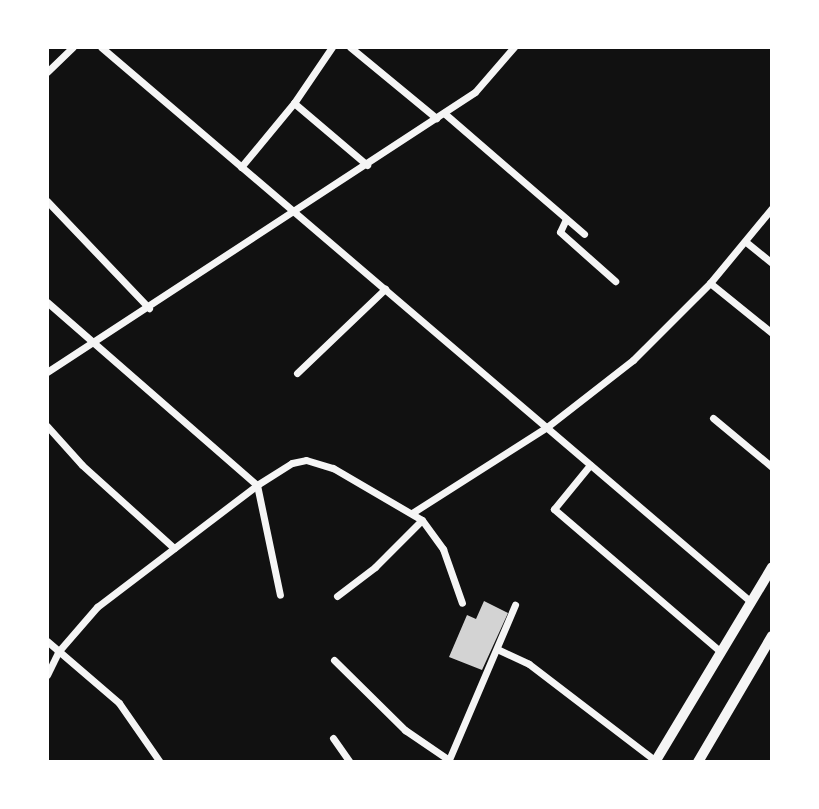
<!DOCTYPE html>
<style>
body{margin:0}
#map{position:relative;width:819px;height:809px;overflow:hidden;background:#111;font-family:Lora,serif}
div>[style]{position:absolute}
.building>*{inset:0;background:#d3d3d3}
.minor>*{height:7px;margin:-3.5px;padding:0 3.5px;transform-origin:3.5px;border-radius:3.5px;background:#f5f5f5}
.tertiary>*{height:10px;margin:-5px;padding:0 5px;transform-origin:5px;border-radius:5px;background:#f5f5f5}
span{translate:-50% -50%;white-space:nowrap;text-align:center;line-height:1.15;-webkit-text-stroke:6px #fff;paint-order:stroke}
.frame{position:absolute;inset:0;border:49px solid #fff;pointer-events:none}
</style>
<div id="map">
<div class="building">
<div style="clip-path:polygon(484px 601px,508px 613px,482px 670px,449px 657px,467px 615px,476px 619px)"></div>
</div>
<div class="minor">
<div style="left:101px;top:47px;width:855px;rotate:40.49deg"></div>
<div style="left:350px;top:47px;width:112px;rotate:39.5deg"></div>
<div style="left:47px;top:72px;width:36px;rotate:-44deg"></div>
<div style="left:294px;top:103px;width:96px;rotate:40.3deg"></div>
<div style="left:444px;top:113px;width:185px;rotate:40.8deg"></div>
<div style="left:241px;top:167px;width:83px;rotate:-50.4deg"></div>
<div style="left:294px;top:103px;width:68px;rotate:-55.8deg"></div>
<div style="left:47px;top:201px;width:148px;rotate:46.4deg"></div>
<div style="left:566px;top:219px;width:14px;rotate:115deg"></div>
<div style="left:560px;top:232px;width:74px;rotate:41.7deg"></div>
<div style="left:746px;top:242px;width:33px;rotate:39deg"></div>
<div style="left:710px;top:283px;width:80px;rotate:38.9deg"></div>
<div style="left:47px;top:302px;width:279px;rotate:41.1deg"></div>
<div style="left:257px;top:485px;width:112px;rotate:78.2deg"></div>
<div style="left:47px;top:372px;width:511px;rotate:-33.19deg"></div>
<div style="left:475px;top:92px;width:60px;rotate:-49.1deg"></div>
<div style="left:297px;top:373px;width:122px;rotate:-43.7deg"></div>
<div style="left:713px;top:418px;width:77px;rotate:39.7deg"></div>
<div style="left:47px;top:426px;width:52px;rotate:48.1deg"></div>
<div style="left:82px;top:465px;width:124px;rotate:42.1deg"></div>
<div style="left:590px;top:465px;width:57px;rotate:129.3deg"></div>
<div style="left:554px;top:509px;width:220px;rotate:40.6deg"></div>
<div style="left:412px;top:513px;width:160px;rotate:-32.5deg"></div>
<div style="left:547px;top:427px;width:109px;rotate:-37.9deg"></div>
<div style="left:633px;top:360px;width:109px;rotate:-45deg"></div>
<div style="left:710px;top:283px;width:97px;rotate:-50.4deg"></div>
<div style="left:337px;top:596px;width:48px;rotate:-37.3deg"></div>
<div style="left:375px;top:567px;width:66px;rotate:-45deg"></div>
<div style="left:47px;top:641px;width:95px;rotate:40.7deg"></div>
<div style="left:119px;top:703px;width:72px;rotate:55.2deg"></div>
<div style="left:497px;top:649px;width:35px;rotate:25deg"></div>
<div style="left:529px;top:664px;width:160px;rotate:37.4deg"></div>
<div style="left:334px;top:660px;width:100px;rotate:44.6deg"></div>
<div style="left:405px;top:730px;width:53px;rotate:34.3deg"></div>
<div style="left:47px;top:675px;width:25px;rotate:-64deg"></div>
<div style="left:58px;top:652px;width:60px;rotate:-49.1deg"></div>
<div style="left:97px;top:607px;width:201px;rotate:-37.3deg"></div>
<div style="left:257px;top:485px;width:41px;rotate:-32.2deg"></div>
<div style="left:292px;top:463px;width:14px;rotate:-12deg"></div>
<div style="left:306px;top:460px;width:28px;rotate:17deg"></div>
<div style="left:333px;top:468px;width:103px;rotate:30.3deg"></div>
<div style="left:422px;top:520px;width:36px;rotate:54deg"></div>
<div style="left:443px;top:549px;width:57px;rotate:70.6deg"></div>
<div style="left:333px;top:738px;width:29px;rotate:55deg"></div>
<div style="left:448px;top:762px;width:171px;rotate:-66.9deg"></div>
</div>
<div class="tertiary">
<div style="left:655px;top:762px;width:227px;rotate:-59deg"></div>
<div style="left:698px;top:762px;width:146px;rotate:-59.6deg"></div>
</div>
<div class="frame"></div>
</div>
